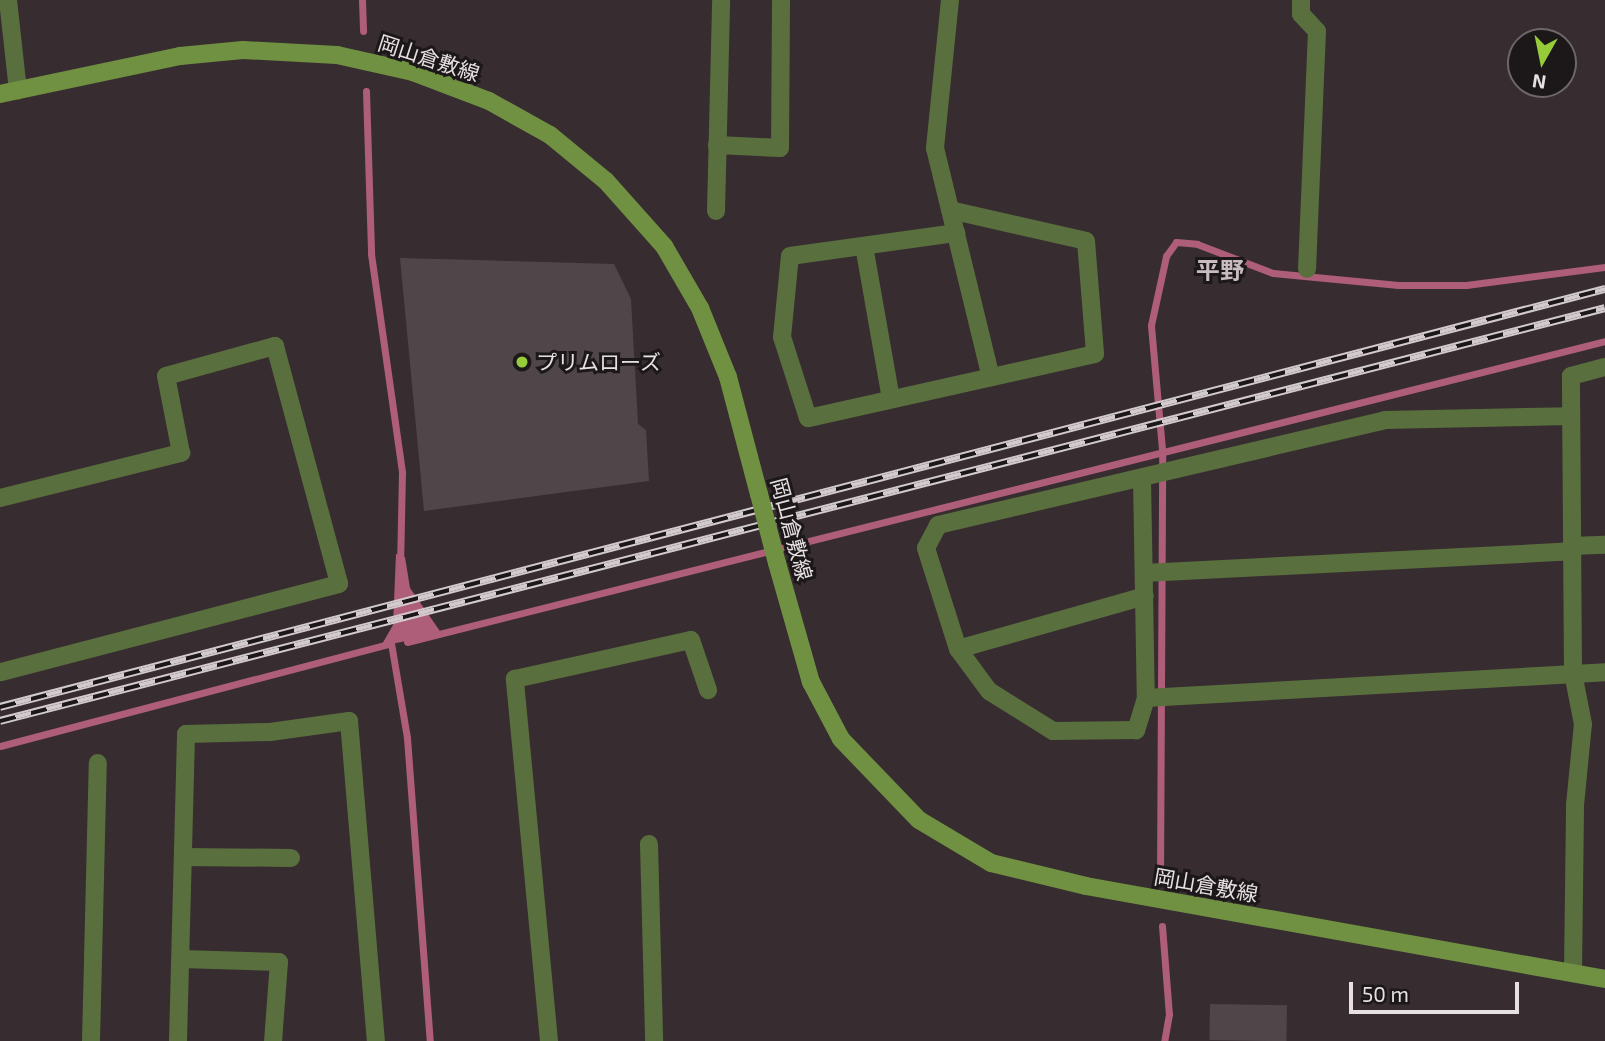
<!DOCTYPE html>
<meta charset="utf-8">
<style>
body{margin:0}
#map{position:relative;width:1605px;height:1041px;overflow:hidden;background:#372d30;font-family:"Exo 2","Noto Sans JP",sans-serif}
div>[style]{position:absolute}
.water>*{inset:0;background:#ae5e79}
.stream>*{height:7px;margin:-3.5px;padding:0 3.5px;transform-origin:3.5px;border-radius:3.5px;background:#ae5e79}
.building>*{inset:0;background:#504649;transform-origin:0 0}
.street>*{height:18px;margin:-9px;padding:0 9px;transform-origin:9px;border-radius:9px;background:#5a6f3e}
.secondary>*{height:18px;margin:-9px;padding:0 9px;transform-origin:9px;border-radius:9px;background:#709141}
.rail>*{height:8px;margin-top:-4px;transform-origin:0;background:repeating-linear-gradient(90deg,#1c1718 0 16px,#d2cacc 0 32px);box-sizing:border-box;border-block:2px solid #d2cacc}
.secondary-bridge>*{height:18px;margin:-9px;padding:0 9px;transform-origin:9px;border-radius:9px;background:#709141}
.dots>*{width:19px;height:19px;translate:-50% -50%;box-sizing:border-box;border:4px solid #1c1718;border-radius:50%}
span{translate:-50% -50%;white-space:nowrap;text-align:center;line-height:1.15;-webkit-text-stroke:6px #1c1718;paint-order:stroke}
.street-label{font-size:21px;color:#e7e0e2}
.poi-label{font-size:21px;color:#e7e0e2}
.left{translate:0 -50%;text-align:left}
.quarter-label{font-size:24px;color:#c9bcc0;font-weight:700}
.north{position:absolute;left:1507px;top:28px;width:70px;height:70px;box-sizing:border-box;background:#1c1718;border:2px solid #6d6769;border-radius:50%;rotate:189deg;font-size:19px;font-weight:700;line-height:28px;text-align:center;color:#e7e0e2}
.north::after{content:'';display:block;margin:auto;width:24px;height:32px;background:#96cc39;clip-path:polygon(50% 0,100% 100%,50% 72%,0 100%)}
.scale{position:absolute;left:1349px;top:982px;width:170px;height:32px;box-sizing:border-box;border:4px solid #e7e0e2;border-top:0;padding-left:9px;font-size:21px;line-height:24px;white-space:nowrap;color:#e7e0e2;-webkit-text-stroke:5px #1c1718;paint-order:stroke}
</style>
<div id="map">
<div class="water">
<div style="clip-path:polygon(396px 554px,405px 557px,410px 588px,442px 634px,381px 646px,393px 625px)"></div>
</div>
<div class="stream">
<div style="left:362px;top:0;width:31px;rotate:88deg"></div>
<div style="left:366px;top:91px;width:163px;rotate:88.2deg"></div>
<div style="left:371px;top:254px;width:220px;rotate:81.9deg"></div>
<div style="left:402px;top:472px;width:93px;rotate:91.2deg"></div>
<div style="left:407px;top:642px;width:1235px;rotate:-14.1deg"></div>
<div style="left:391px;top:643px;width:96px;rotate:80.4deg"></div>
<div style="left:407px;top:738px;width:304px;rotate:85.7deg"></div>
<div style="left:0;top:746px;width:402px;rotate:-14.7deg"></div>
<div style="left:1160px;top:881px;width:432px;rotate:-89.7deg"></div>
<div style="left:1162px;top:449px;width:124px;rotate:-95.1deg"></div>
<div style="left:1151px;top:325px;width:71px;rotate:-77.7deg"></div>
<div style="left:1166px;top:256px;width:17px;rotate:-54deg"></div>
<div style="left:1176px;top:242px;width:21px;rotate:5deg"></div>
<div style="left:1197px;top:244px;width:81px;rotate:20.9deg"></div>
<div style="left:1273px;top:273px;width:126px;rotate:5.5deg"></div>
<div style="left:1398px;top:285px;width:68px"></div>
<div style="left:1466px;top:285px;width:140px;rotate:-7.4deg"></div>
<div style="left:1162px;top:926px;width:88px;rotate:85.5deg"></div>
<div style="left:1169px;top:1014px;width:27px;rotate:100deg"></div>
</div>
<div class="building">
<div style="clip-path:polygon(400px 258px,614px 264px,631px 299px,638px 424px,646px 430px,649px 481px,424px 511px)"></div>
<div style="left:1210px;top:1004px;width:77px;height:36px;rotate:1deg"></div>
</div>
<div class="street">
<div style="left:8px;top:0;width:91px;rotate:83.7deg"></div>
<div style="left:950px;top:0;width:149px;rotate:95.8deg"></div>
<div style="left:935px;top:148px;width:236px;rotate:76.3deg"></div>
<div style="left:1301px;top:0;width:14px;rotate:90deg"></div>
<div style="left:1301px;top:14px;width:23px;rotate:47deg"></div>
<div style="left:1317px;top:31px;width:238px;rotate:92.4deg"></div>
<div style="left:717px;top:145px;width:63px;rotate:2.7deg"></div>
<div style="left:780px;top:148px;width:148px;rotate:-89.6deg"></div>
<div style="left:950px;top:210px;width:139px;rotate:12.8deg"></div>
<div style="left:1086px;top:241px;width:113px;rotate:85.4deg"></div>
<div style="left:1095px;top:354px;width:294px;rotate:167.4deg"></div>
<div style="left:808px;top:418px;width:85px;rotate:-107.8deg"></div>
<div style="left:782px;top:337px;width:81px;rotate:-84.4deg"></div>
<div style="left:790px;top:256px;width:168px;rotate:-7.9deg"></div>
<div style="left:716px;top:211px;width:211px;rotate:-88.6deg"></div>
<div style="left:864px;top:246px;width:155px;rotate:80deg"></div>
<div style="left:1142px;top:479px;width:219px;rotate:89deg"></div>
<div style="left:1146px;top:698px;width:34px;rotate:107deg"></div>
<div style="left:1136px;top:730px;width:83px;rotate:179.3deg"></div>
<div style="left:1053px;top:731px;width:75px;rotate:-148deg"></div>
<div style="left:989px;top:691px;width:52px;rotate:-126.4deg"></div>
<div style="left:958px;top:649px;width:106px;rotate:-107.6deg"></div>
<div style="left:926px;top:548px;width:26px;rotate:-62deg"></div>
<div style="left:938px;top:525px;width:459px;rotate:-13.2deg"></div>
<div style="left:1385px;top:420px;width:185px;rotate:-1.2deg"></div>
<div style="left:0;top:498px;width:187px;rotate:-14deg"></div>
<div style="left:181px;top:453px;width:78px;rotate:-101deg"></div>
<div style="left:166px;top:376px;width:113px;rotate:-15.4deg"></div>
<div style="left:275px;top:346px;width:246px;rotate:74.9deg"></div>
<div style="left:339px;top:584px;width:350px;rotate:165.4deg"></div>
<div style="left:1571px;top:546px;width:34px;rotate:-2deg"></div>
<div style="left:1144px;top:573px;width:428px;rotate:-2.9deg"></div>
<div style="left:958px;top:649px;width:194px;rotate:-15.8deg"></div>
<div style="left:1146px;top:698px;width:460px;rotate:-3.2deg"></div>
<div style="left:649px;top:844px;width:197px;rotate:88.5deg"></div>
<div style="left:183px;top:857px;width:108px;rotate:0.5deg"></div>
<div style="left:181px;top:959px;width:98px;rotate:1.8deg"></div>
<div style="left:279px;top:962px;width:79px;rotate:94.3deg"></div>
<div style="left:1573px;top:973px;width:168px;rotate:-89.3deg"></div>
<div style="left:1575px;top:805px;width:81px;rotate:-84.4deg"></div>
<div style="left:1583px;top:724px;width:52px;rotate:-101.1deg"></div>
<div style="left:1573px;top:673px;width:297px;rotate:-90.4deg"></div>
<div style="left:1571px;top:376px;width:35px;rotate:-15deg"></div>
<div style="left:91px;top:1041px;width:278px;rotate:-88.6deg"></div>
<div style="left:178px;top:1041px;width:307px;rotate:-88.5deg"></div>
<div style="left:186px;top:734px;width:84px;rotate:-1.4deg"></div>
<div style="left:270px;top:732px;width:80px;rotate:-7.9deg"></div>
<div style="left:349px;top:721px;width:321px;rotate:85.2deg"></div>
<div style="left:549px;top:1041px;width:364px;rotate:-95.4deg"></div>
<div style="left:515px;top:679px;width:180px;rotate:-12.5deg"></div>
<div style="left:691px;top:640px;width:53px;rotate:71.2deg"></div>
</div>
<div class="secondary">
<div style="left:0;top:94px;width:184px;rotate:-11.9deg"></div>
<div style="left:180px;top:56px;width:63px;rotate:-5.4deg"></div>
<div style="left:243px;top:50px;width:94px;rotate:3deg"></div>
<div style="left:337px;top:55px;width:78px;rotate:12.6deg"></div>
<div style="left:413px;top:72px;width:81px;rotate:20.9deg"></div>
<div style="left:489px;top:101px;width:70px;rotate:29.1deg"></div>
<div style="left:550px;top:135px;width:72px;rotate:39.4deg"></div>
<div style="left:606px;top:181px;width:87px;rotate:48.3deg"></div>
<div style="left:664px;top:246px;width:72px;rotate:59.9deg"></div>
<div style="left:700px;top:308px;width:74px;rotate:67.9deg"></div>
<div style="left:728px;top:377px;width:121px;rotate:75.2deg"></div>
<div style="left:777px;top:563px;width:124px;rotate:74.1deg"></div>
<div style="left:811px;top:682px;width:64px;rotate:62.2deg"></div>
<div style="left:841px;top:739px;width:112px;rotate:46.1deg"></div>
<div style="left:919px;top:820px;width:84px;rotate:30.8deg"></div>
<div style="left:991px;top:863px;width:98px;rotate:13.6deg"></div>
<div style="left:1086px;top:886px;width:527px;rotate:10.16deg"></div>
</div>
<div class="rail">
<div style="left:0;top:707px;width:1659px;rotate:-14.6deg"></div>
<div style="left:0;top:721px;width:1657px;rotate:-14.43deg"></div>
</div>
<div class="secondary-bridge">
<div style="left:759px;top:494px;width:71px;rotate:75.4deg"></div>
</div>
<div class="dots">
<div style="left:522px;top:362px;background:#96cc39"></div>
</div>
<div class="street-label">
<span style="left:429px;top:58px;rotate:18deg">岡山倉敷線</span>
<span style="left:792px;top:529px;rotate:75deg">岡山倉敷線</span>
<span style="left:1206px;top:885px;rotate:10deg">岡山倉敷線</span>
</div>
<div class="poi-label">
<span class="left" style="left:536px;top:362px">プリムローズ</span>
</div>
<div class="quarter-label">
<span style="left:1220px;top:270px">平野</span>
</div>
<div class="north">N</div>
<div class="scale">50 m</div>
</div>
